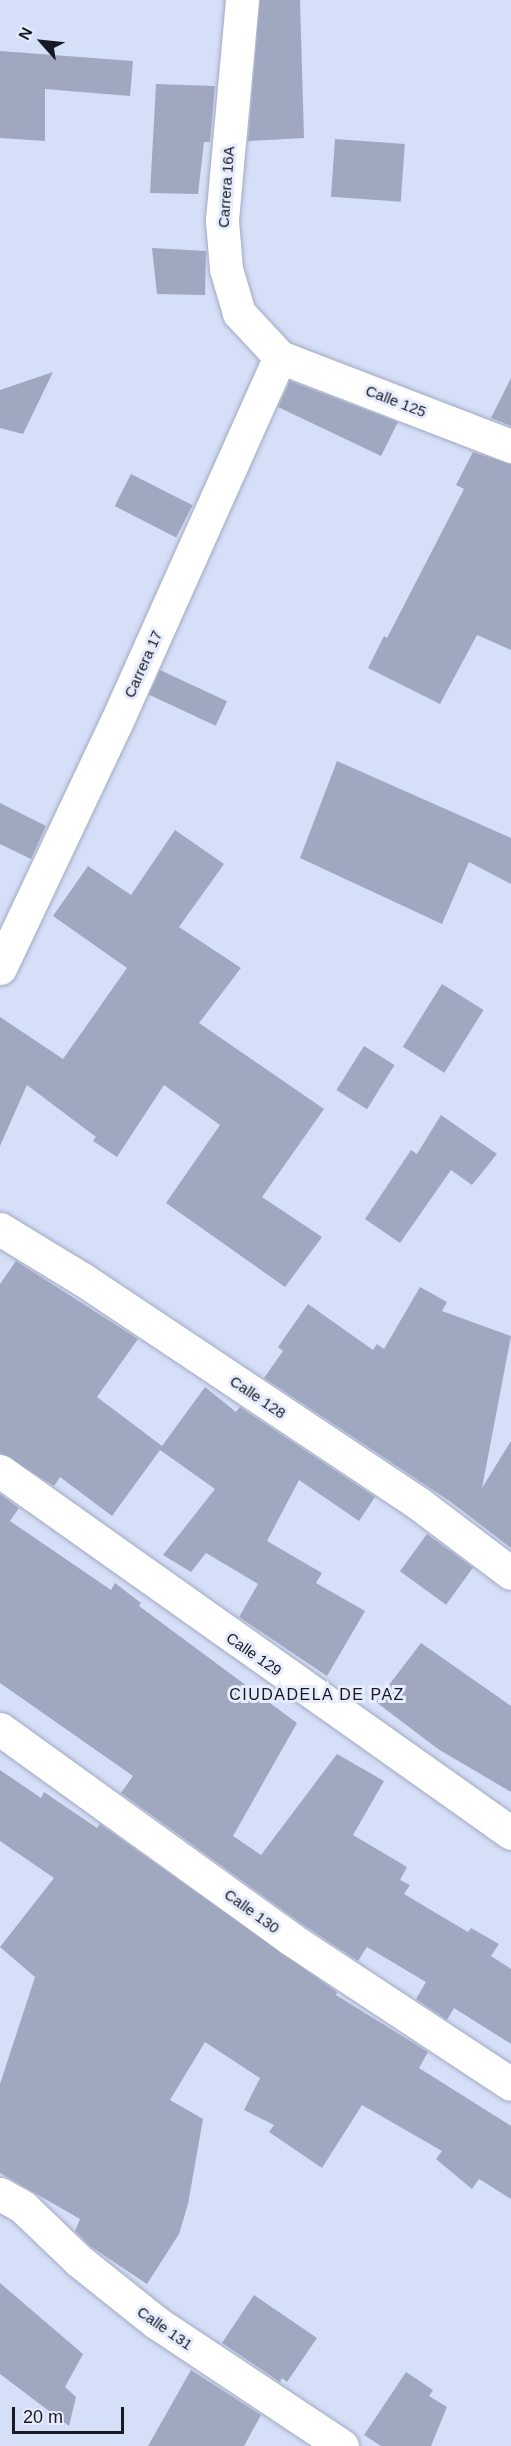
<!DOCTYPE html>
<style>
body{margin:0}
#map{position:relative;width:511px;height:2446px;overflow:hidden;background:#d6dff8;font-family:Helvetica,sans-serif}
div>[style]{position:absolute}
.building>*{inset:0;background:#a0a8c0;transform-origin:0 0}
.roads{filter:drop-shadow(0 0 2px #a1aac2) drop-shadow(0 0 2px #a1aac2)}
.street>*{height:33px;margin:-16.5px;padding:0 16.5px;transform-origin:16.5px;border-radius:16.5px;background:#fff}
span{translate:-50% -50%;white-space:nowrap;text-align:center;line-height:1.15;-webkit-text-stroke:6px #e7ecfc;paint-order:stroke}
.street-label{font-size:15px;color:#161922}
.neighbourhood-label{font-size:16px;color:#161922;letter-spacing:1.5px}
.north{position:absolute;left:12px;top:12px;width:60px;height:60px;-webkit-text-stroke:4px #e7ecfc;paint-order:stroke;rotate:297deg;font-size:16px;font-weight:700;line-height:24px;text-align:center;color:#161922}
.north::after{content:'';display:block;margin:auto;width:21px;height:27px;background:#161922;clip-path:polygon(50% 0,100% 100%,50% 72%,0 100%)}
.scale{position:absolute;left:12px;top:2407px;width:112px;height:27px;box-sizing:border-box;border:3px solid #161922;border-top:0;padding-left:8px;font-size:18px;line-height:21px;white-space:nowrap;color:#161922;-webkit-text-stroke:4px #e7ecfc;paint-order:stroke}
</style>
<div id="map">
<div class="building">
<div style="clip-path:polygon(260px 0,300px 0,304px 138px,248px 141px)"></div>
<div style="clip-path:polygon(0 51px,133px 61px,130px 96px,45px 89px,45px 141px,0 138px)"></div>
<div style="clip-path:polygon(156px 84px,215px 86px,210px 142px,204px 142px,198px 194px,150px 193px)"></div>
<div style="left:335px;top:139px;width:70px;height:58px;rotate:4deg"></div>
<div style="clip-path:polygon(152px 248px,206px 251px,205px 295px,157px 294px)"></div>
<div style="clip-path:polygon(53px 372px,23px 434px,0 428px,0 390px)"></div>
<div style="clip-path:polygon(511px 378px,511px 426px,491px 418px)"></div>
<div style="clip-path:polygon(290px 381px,398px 422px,381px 456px,278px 407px)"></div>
<div style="clip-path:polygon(473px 452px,511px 464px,511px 650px,477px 635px,440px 704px,368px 668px,384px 636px,387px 638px,464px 489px,456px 485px)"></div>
<div style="left:131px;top:474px;width:69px;height:36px;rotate:27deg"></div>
<div style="left:160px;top:670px;width:74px;height:27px;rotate:25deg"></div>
<div style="clip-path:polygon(337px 761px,511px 838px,511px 884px,469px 862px,442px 924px,300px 858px)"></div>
<div style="clip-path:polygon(0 803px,46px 826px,31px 859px,0 844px)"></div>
<div style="clip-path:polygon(175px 830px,224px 864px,179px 927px,241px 968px,199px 1023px,324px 1109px,262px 1197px,322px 1237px,285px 1287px,166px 1203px,220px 1125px,164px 1085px,117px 1157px,93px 1141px,96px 1137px,27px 1085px,0 1146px,0 1017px,63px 1059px,127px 968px,53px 916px,88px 866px,131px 895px)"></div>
<div style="left:442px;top:984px;width:49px;height:74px;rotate:32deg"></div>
<div style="left:364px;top:1046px;width:36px;height:52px;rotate:32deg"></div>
<div style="clip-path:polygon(441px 1115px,497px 1154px,472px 1185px,451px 1170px,400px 1243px,365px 1219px,411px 1150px,417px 1154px)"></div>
<div style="clip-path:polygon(16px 1261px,138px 1339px,97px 1397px,162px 1446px,205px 1387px,236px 1412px,240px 1407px,375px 1497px,359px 1521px,299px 1480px,267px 1541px,322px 1573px,316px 1583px,365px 1611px,327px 1676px,239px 1617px,258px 1584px,206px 1553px,191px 1572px,163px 1555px,215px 1489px,160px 1450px,112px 1516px,60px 1477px,54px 1486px,0 1453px,0 1284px)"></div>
<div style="clip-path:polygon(420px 1287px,447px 1302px,442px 1311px,511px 1336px,482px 1488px,511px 1441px,511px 1548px,451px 1502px,264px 1378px,283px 1351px,278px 1347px,308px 1304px,373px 1350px,377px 1344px,384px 1349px)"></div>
<div style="clip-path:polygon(0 1494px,19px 1508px,10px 1521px,111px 1590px,115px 1583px,141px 1603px,139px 1606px,297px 1723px,233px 1836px,261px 1855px,337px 1754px,384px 1781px,353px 1835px,407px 1867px,400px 1880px,410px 1885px,404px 1894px,468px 1932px,471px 1928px,499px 1944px,491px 1956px,511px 1969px,511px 2044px,454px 2008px,447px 2020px,416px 1999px,426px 1982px,367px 1947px,358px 1961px,302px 1924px,121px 1793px,133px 1776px,0 1683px)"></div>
<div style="left:427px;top:1534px;width:57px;height:46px;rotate:36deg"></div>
<div style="clip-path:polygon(421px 1643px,511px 1706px,511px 1792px,438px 1749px,376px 1702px)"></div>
<div style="clip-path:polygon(0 1770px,41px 1798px,44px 1792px,97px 1828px,100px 1824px,337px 1992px,336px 1995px,428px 2052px,419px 2068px,511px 2126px,511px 2199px,479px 2179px,472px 2189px,436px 2159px,442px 2151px,362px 2105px,322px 2168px,269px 2132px,274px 2125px,244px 2110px,260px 2078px,205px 2042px,170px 2100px,203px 2119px,188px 2204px,179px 2234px,147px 2284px,90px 2246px,75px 2231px,80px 2219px,0 2173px,0 2084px,35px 1977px,0 1947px,54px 1878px,0 1841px)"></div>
<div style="clip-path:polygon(0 2283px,83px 2354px,65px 2387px,76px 2397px,69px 2426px,0 2374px)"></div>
<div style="clip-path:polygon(254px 2295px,317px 2338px,287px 2382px,282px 2378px,280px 2382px,222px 2343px)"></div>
<div style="clip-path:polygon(191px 2370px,261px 2415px,244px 2446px,148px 2446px)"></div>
<div style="clip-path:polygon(406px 2372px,433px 2390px,429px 2396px,447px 2407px,431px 2446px,381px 2446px,364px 2435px)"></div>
</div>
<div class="roads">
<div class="street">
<div style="left:242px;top:0;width:222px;rotate:95.2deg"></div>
<div style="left:222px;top:221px;width:48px;rotate:85.2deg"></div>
<div style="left:226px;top:269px;width:46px;rotate:73.5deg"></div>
<div style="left:239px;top:313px;width:60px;rotate:47deg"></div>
<div style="left:280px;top:357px;width:248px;rotate:21.1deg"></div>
<div style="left:0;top:968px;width:271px;rotate:-64.7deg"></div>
<div style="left:116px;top:723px;width:401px;rotate:-65.9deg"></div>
<div style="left:0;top:1229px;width:96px;rotate:31.4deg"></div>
<div style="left:82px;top:1279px;width:404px;rotate:33.7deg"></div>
<div style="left:418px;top:1503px;width:116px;rotate:37deg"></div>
<div style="left:0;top:1471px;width:626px;rotate:35.31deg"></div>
<div style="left:0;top:1729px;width:359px;rotate:35.8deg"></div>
<div style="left:291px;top:1939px;width:263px;rotate:33.4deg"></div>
<div style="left:0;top:2194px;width:26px;rotate:29deg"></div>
<div style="left:23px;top:2207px;width:76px;rotate:43.9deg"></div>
<div style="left:78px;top:2260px;width:101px;rotate:38.6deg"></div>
<div style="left:157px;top:2323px;width:222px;rotate:33.6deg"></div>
</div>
</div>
<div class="street-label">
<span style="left:226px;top:187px;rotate:-86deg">Carrera 16A</span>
<span style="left:396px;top:401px;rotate:21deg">Calle 125</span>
<span style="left:143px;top:664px;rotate:-66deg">Carrera 17</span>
<span style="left:258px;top:1397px;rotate:34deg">Calle 128</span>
<span style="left:254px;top:1654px;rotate:35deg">Calle 129</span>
<span style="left:252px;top:1911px;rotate:36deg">Calle 130</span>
<span style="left:165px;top:2328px;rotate:35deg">Calle 131</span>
</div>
<div class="neighbourhood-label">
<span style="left:317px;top:1695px">CIUDADELA DE PAZ</span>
</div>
<div class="north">N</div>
<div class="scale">20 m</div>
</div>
